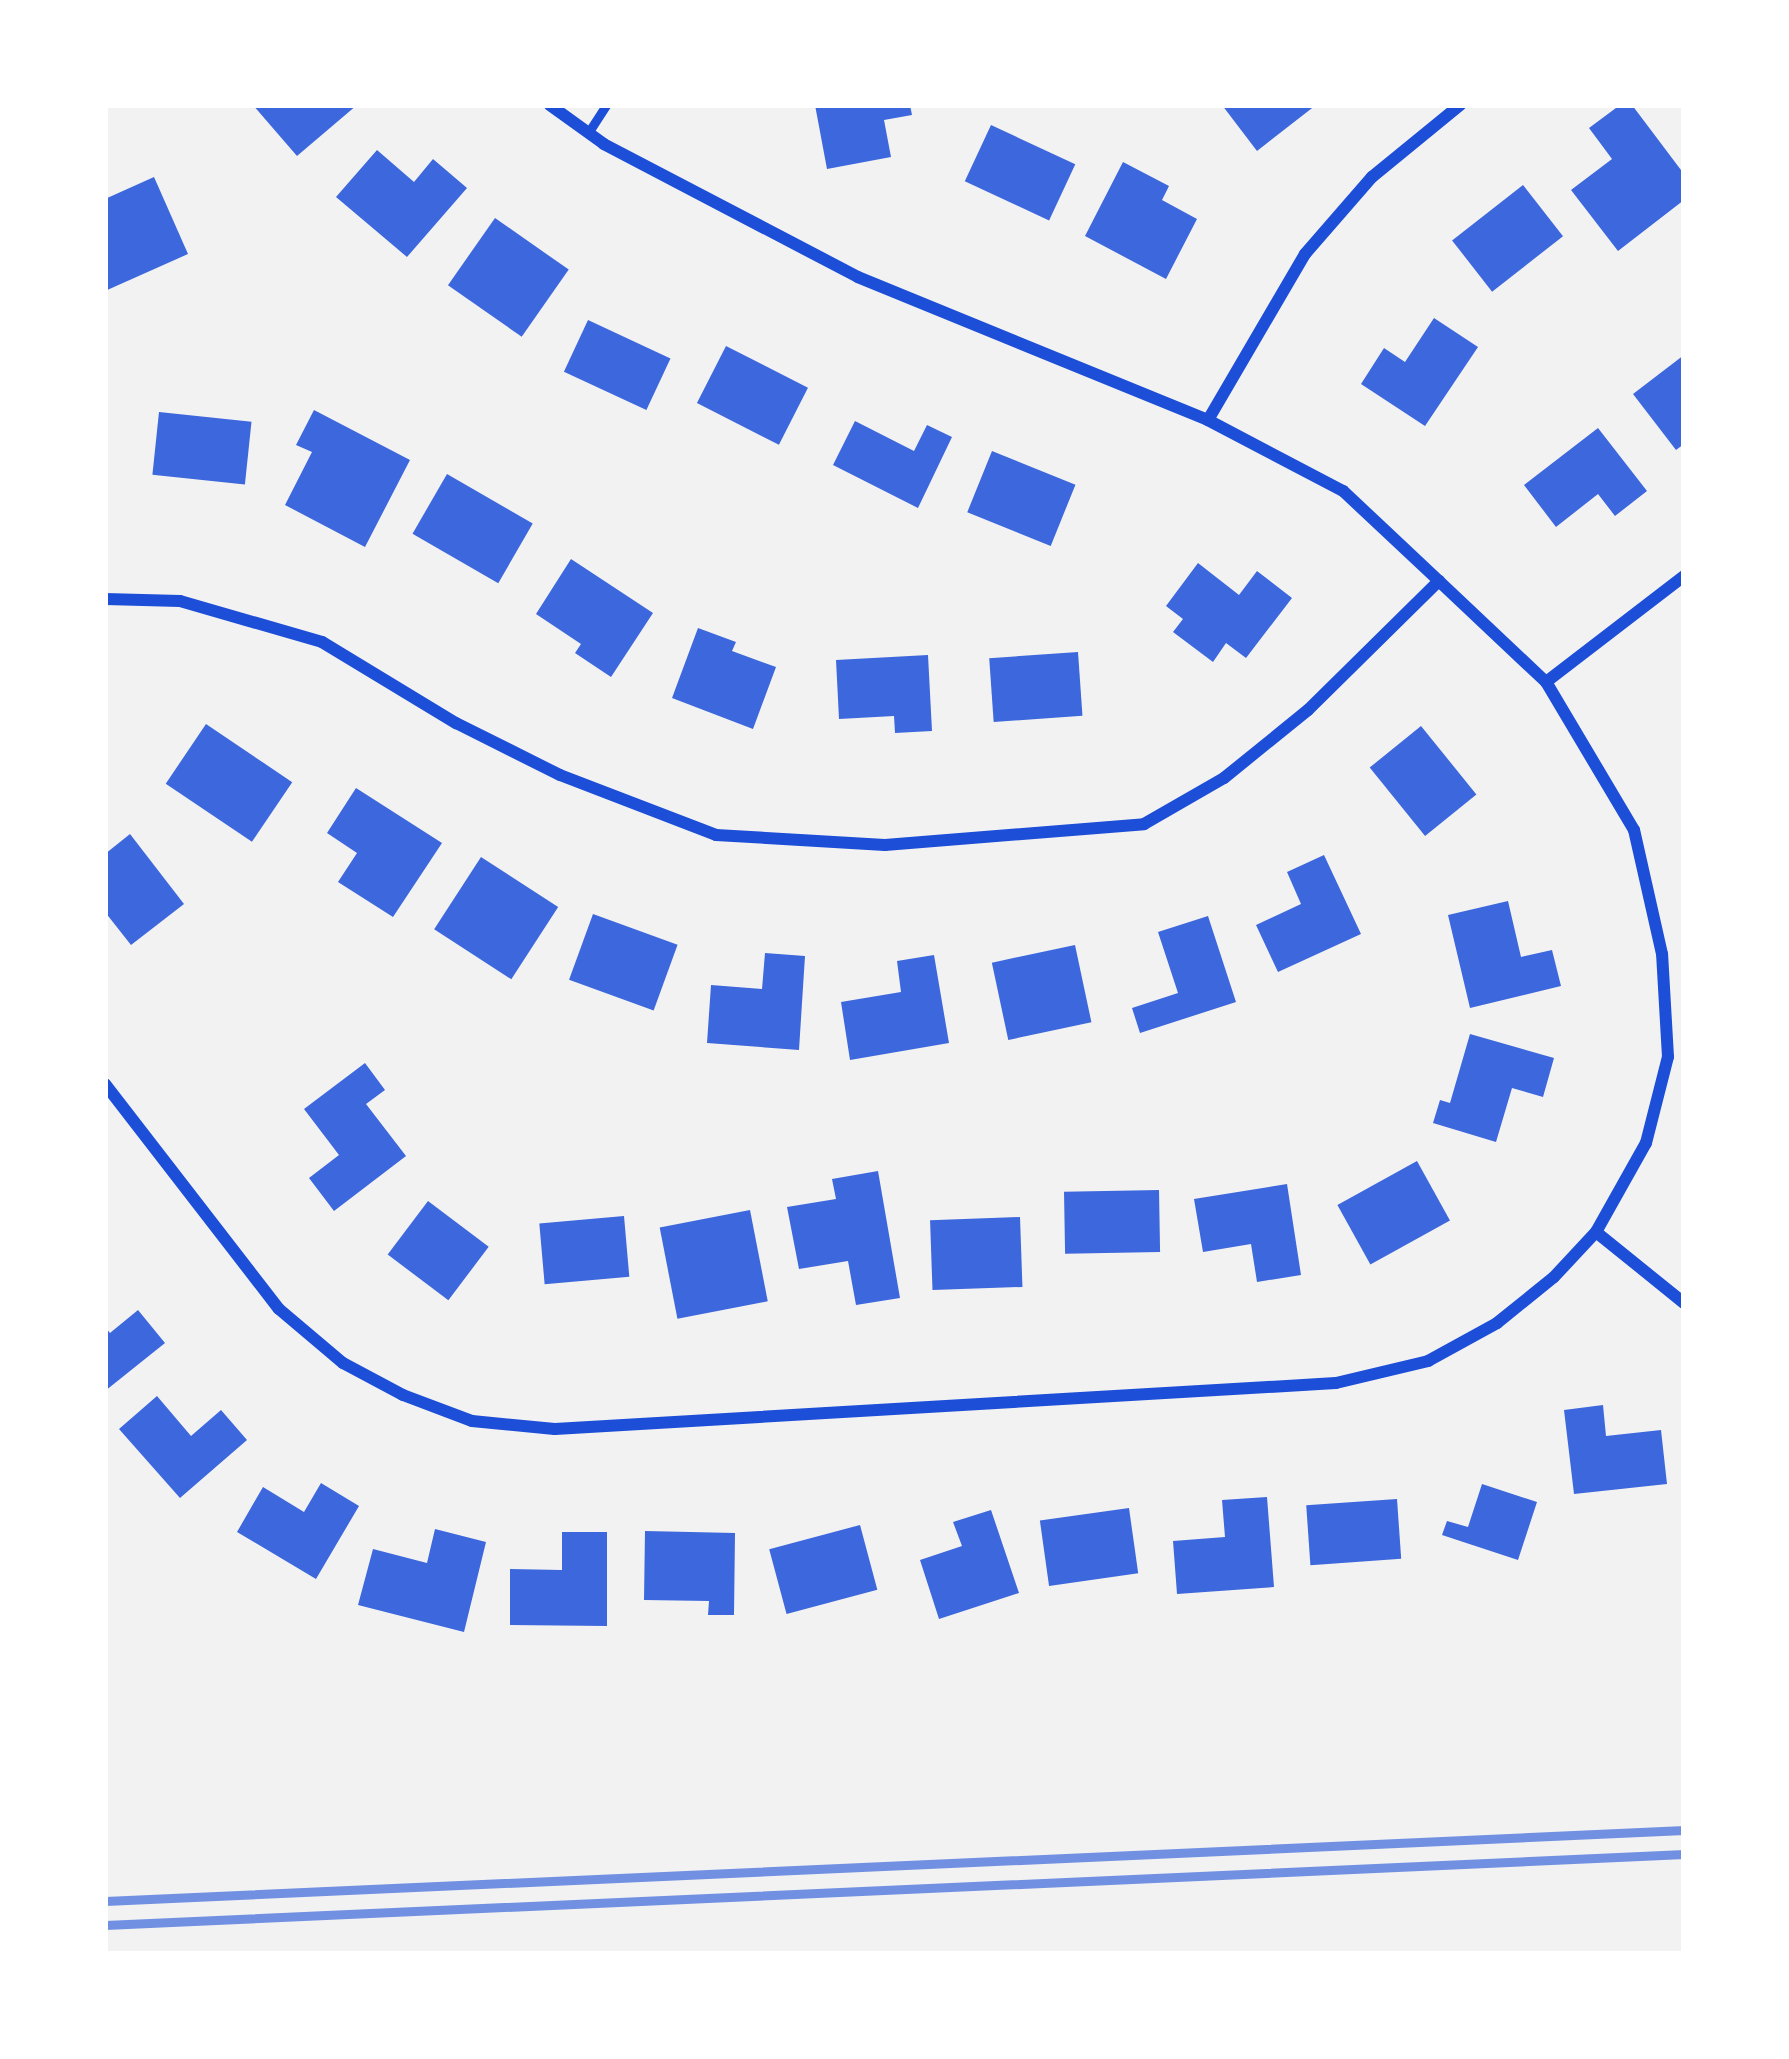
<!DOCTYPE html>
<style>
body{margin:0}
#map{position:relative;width:1789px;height:2059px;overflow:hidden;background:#f2f2f2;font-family:Poppins,sans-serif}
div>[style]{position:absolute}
.building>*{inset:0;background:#3d67dc;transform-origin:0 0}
.service>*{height:9px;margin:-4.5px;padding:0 4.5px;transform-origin:4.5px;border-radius:4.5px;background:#1d4ed8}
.minor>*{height:12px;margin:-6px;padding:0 6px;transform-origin:6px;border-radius:6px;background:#1d4ed8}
.rail>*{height:9px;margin:-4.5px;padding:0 4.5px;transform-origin:4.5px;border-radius:4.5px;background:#7290e2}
span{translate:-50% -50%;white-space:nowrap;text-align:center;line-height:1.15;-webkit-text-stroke:10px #fff;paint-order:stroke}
.frame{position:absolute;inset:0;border:108px solid #fff;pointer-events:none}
</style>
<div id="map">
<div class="building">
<div style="clip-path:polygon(253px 105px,357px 105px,297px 156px)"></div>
<div style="clip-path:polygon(815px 105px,910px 105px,912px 115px,884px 120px,891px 157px,827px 169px)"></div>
<div style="clip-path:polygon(1222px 105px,1316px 105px,1257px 151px)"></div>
<div style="clip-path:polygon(1620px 105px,1632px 105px,1684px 174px,1684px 200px,1618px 251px,1571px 190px,1612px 159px,1589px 128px)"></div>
<div style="left:991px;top:125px;width:93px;height:62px;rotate:25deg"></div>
<div style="clip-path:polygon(377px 150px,414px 182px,433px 159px,467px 188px,407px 257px,336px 197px)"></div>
<div style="clip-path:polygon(1123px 162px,1169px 186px,1162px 200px,1197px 219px,1166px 279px,1085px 236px)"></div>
<div style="clip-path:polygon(154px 177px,188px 254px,105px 291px,105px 199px)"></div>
<div style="left:1523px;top:185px;width:65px;height:90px;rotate:52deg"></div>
<div style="left:495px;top:218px;width:90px;height:82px;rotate:35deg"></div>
<div style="clip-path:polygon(1434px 318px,1478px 347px,1425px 426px,1361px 384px,1384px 348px,1405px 362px)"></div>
<div style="left:588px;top:320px;width:91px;height:57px;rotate:25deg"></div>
<div style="left:726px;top:346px;width:92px;height:64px;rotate:27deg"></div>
<div style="clip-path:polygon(1684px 355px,1684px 444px,1676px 450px,1633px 394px)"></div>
<div style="clip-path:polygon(314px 410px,410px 460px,365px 547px,285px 505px,312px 452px,296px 445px)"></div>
<div style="left:159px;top:412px;width:93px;height:63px;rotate:6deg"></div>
<div style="clip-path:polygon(855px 421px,914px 451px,927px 425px,952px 437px,918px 508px,833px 465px)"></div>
<div style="clip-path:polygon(1598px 428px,1647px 491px,1615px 516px,1598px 494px,1556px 527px,1524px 485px)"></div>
<div style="left:992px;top:451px;width:90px;height:66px;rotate:22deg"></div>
<div style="left:447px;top:474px;width:99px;height:69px;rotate:30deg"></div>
<div style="clip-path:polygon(571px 559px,653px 613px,611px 677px,575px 653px,581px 644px,536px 614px)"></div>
<div style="clip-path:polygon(1198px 563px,1239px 595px,1257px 571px,1292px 598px,1246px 658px,1226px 643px,1213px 662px,1173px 632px,1183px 619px,1166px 606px)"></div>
<div style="clip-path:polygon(698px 628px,736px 642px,732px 651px,776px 667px,753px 729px,672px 698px)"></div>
<div style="left:1078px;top:652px;width:64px;height:89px;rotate:86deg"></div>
<div style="clip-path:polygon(928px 655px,932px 731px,895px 733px,894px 716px,839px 719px,836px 660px)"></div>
<div style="left:206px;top:724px;width:104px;height:72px;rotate:34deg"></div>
<div style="left:1421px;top:726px;width:88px;height:66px;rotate:51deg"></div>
<div style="clip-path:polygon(356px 788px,442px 843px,393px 917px,338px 882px,357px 853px,327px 833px)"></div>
<div style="clip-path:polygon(130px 834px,184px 904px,131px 945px,105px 912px,105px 854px)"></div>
<div style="clip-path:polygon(1324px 855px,1361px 934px,1278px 972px,1256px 925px,1301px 904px,1287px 872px)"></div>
<div style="left:481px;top:857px;width:92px;height:86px;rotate:33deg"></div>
<div style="clip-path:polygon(1508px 901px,1521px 957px,1552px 950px,1561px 986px,1470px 1008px,1448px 915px)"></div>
<div style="left:593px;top:914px;width:90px;height:70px;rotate:20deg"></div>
<div style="clip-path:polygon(1208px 916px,1236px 1002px,1140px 1033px,1132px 1008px,1178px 993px,1158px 932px)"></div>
<div style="left:1075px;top:945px;width:79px;height:85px;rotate:78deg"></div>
<div style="clip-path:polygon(765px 953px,805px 956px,799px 1050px,707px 1043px,711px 985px,762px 989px)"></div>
<div style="clip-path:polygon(934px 955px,949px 1043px,850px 1060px,841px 1002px,901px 992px,897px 961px)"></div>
<div style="clip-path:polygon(1470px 1034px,1554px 1058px,1543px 1097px,1512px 1088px,1496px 1142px,1433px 1123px,1440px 1100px,1450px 1103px)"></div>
<div style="clip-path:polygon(365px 1063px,385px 1090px,366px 1104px,406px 1156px,334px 1211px,309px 1178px,339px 1155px,304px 1109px)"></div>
<div style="left:1417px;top:1161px;width:68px;height:91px;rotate:61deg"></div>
<div style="clip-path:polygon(878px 1171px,900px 1298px,856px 1305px,848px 1261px,799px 1269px,787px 1207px,836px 1199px,832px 1179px)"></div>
<div style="clip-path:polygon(1287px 1184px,1301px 1275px,1257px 1282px,1251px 1244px,1203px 1252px,1194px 1199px)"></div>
<div style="left:1159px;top:1190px;width:62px;height:95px;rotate:89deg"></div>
<div style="left:428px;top:1201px;width:76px;height:67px;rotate:37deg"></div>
<div style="left:750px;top:1210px;width:93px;height:92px;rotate:79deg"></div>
<div style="left:624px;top:1216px;width:61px;height:85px;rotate:85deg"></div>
<div style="left:1020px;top:1217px;width:70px;height:90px;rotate:88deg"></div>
<div style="clip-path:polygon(138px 1310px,165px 1343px,105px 1391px,105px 1327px,110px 1333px)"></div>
<div style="clip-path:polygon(157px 1396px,191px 1436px,221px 1410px,247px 1440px,180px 1498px,119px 1429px)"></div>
<div style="clip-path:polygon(1603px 1405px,1606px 1436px,1661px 1430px,1667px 1484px,1574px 1494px,1564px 1410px)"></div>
<div style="clip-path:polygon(321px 1483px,359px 1506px,316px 1579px,237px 1532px,263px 1487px,304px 1512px)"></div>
<div style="clip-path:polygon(1482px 1484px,1537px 1502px,1518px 1560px,1442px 1535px,1447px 1521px,1468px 1527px)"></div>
<div style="clip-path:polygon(1267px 1497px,1274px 1587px,1177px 1594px,1173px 1541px,1225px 1537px,1222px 1500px)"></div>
<div style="left:1397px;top:1499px;width:60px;height:91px;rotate:86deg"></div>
<div style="left:1129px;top:1508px;width:66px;height:90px;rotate:82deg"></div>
<div style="clip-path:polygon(991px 1510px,1019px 1593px,939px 1619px,920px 1560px,962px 1546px,953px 1522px)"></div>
<div style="left:860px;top:1525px;width:67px;height:94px;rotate:75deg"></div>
<div style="clip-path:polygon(435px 1529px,486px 1542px,464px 1632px,358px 1605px,373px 1549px,427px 1563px)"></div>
<div style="clip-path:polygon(645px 1531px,735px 1533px,734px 1615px,708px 1615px,709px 1601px,644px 1600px)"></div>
<div style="clip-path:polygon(562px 1532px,607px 1532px,607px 1626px,510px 1625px,510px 1569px,562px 1570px)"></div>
</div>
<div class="service">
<div style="left:588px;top:133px;width:33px;rotate:-57deg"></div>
</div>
<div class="minor">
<div style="left:1208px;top:420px;width:192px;rotate:-59.7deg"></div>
<div style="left:1305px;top:254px;width:102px;rotate:-49deg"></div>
<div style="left:1372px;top:177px;width:114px;rotate:-39.3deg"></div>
<div style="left:105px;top:599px;width:75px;rotate:1.5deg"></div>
<div style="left:180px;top:601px;width:148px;rotate:16.1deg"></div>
<div style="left:322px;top:642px;width:157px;rotate:31.2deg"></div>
<div style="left:456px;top:723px;width:116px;rotate:26.6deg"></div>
<div style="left:560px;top:775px;width:167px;rotate:21deg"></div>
<div style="left:716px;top:835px;width:169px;rotate:3.4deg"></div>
<div style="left:885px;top:845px;width:260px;rotate:-4.6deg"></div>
<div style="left:1144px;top:824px;width:92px;rotate:-29.9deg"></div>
<div style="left:1224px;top:778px;width:108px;rotate:-39deg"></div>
<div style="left:1308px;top:710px;width:184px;rotate:-44.6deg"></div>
<div style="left:1546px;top:682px;width:174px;rotate:-37.5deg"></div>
<div style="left:105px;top:1084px;width:284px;rotate:52.3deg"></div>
<div style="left:279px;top:1309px;width:84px;rotate:40.2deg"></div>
<div style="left:343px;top:1363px;width:68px;rotate:28.1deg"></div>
<div style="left:403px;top:1395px;width:74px;rotate:20.6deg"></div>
<div style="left:472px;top:1421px;width:83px;rotate:5.5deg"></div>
<div style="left:555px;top:1429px;width:782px;rotate:-3.37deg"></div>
<div style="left:1336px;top:1383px;width:95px;rotate:-13.4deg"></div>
<div style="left:1428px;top:1361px;width:79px;rotate:-28.8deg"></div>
<div style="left:1497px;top:1323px;width:73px;rotate:-38.9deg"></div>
<div style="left:1554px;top:1277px;width:62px;rotate:-47deg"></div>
<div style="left:1596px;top:1232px;width:102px;rotate:-60.7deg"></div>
<div style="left:1646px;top:1143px;width:89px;rotate:-75.7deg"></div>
<div style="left:1668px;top:1057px;width:103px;rotate:-93.3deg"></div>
<div style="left:1662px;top:954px;width:127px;rotate:-102.7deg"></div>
<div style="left:1634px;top:830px;width:172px;rotate:-120.7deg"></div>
<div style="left:1546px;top:682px;width:147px;rotate:-136.7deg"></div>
<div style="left:1439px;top:581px;width:132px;rotate:-136.8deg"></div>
<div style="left:1343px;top:491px;width:153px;rotate:-152.3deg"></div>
<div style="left:1208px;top:420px;width:378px;rotate:-157.8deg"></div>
<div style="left:858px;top:277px;width:287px;rotate:-152.4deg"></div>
<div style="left:604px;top:144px;width:67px;rotate:-144.2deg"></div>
<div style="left:1596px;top:1232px;width:113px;rotate:38.9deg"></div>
</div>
<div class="rail">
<div style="left:105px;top:1901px;width:1581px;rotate:-2.57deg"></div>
<div style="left:105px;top:1925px;width:1581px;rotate:-2.57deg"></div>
</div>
<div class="frame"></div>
</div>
